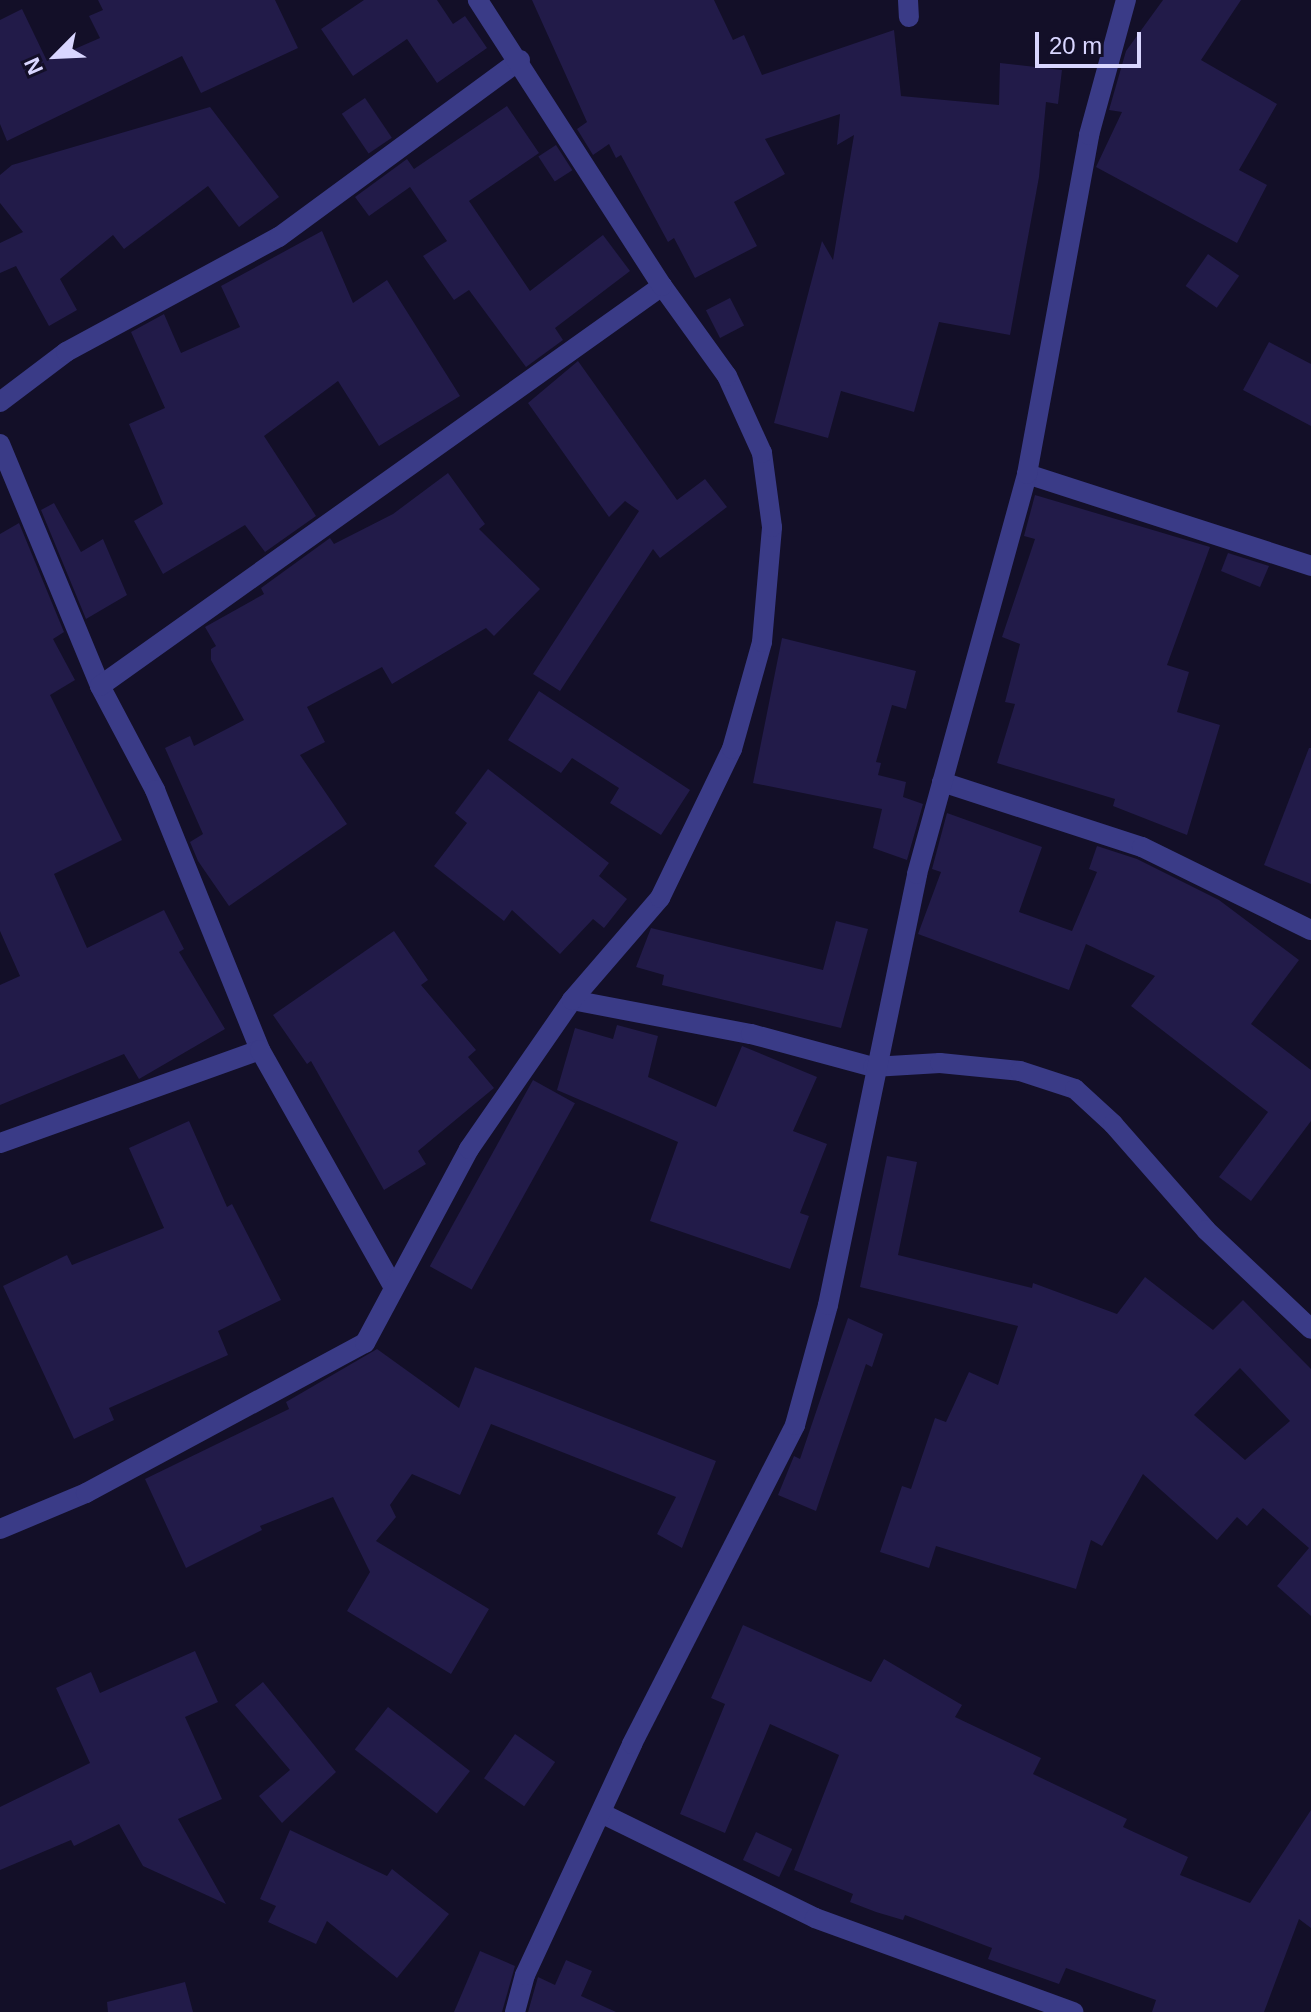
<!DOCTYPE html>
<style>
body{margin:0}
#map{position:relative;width:1311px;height:2012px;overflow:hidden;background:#130f28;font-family:Helvetica,sans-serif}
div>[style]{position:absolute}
.building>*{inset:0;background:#221b49;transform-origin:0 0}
.minor>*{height:20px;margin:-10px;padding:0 10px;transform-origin:10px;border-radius:10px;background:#3a3b87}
span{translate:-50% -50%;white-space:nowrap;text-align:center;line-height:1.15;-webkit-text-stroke:6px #130f28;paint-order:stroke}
.north{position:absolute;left:16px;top:16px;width:80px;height:80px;-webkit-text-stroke:6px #130f28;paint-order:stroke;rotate:246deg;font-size:22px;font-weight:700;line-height:32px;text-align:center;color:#d9d6ff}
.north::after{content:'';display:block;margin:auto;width:28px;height:36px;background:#d9d6ff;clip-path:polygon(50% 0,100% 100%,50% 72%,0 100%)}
.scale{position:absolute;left:1035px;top:32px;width:106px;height:36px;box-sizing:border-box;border:4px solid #d9d6ff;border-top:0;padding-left:10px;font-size:24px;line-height:28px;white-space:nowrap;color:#d9d6ff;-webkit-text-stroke:6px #130f28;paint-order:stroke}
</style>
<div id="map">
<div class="building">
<div style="clip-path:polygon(98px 0,275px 0,298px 48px,201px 93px,182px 56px,7px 141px,0 124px,0 20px,22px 9px,47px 61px,100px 38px,89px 16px,103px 10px)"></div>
<div style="clip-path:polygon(364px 0,437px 0,453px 24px,465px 16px,487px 48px,437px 83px,407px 39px,353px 76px,321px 29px)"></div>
<div style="clip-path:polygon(532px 0,714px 0,733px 40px,744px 35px,762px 75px,894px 30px,901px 96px,999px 105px,1000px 63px,1062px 70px,1058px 104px,1046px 102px,1039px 177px,1010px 335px,939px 322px,914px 412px,841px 391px,828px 438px,774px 423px,822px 241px,833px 260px,854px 135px,837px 145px,840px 114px,765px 139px,785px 174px,734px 202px,757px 246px,695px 278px,674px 238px,668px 242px,621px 155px,616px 158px,609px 144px,593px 155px,577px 129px,587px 122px)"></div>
<div style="clip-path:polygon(1163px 0,1241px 0,1201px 60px,1277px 104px,1239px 170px,1267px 185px,1237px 243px,1096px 167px,1122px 112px,1109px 110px,1126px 51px)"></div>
<div style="left:365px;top:98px;width:48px;height:28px;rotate:56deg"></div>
<div style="clip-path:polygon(507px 106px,539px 153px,469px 201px,530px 291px,603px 235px,630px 271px,555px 328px,563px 340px,526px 367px,469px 290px,454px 300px,423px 256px,447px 241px,410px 187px,369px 216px,355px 197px,407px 159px,414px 169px)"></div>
<div style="clip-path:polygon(210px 107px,279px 197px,239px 227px,208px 186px,124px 249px,113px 235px,60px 279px,77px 310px,49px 326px,16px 266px,0 273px,0 243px,23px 232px,0 203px,0 175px,12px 165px)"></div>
<div style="left:556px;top:145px;width:30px;height:21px;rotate:57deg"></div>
<div style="clip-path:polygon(322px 231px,353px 303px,387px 280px,460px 396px,379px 446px,338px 381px,264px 436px,316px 516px,265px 552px,245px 525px,163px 574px,134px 521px,163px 504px,129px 424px,165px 408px,131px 332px,164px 314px,181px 353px,240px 327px,221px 286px)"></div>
<div style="left:1208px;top:254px;width:38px;height:39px;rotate:35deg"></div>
<div style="left:730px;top:298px;width:31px;height:27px;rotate:63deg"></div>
<div style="clip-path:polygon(1269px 342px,1311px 364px,1311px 426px,1243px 390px)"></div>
<div style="clip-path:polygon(578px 361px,677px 500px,705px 479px,727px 507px,660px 558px,653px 549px,560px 691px,533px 674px,639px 511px,625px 501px,609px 517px,528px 403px)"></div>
<div style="clip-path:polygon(448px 473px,485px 524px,479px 529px,540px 589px,494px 636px,486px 628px,392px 684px,382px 667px,307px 707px,325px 742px,300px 755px,347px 824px,229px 906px,198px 861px,190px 842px,203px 834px,165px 748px,190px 736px,194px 746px,244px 720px,211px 660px,211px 649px,216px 646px,205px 627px,264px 594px,261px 588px,330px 538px,334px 544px,393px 514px)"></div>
<div style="clip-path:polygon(1035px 495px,1210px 547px,1167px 665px,1189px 672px,1177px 712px,1220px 725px,1187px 835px,1113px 806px,1115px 799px,997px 763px,1015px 704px,1005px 702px,1020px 644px,1002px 637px,1035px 539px,1024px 536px)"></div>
<div style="clip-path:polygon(54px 503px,81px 552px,103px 539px,127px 595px,86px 619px,41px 510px)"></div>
<div style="clip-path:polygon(19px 523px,64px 632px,53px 639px,75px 680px,50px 695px,122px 840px,54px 874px,87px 948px,164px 910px,184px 949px,179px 952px,225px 1029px,139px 1079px,124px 1054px,0 1105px,0 985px,20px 976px,0 931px,0 534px)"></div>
<div style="clip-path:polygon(1228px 553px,1269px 566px,1260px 587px,1221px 571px)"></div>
<div style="clip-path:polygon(782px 638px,916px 671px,906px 709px,892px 705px,876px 762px,881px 763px,878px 775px,906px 782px,903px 797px,923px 804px,907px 860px,873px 848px,882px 809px,753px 783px)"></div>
<div style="clip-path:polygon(539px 691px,690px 790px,661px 835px,610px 803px,619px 788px,572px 758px,561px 773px,508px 740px)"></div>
<div style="clip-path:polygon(1309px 748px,1311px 748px,1311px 884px,1264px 865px)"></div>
<div style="clip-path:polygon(488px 769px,609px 863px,599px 876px,627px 899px,604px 928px,593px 919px,560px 954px,512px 910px,504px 921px,434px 866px,467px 823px,455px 813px)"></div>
<div style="clip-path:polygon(947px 813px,1042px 847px,1019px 912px,1072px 931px,1097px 872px,1089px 869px,1097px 846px,1137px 859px,1219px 900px,1299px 960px,1251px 1024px,1311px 1070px,1311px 1121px,1251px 1201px,1219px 1177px,1268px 1112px,1131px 1006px,1155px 976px,1086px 944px,1069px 990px,918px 934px,941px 872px,932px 869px)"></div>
<div style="clip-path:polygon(836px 921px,868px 929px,841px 1028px,662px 985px,664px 975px,636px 967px,651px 928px,823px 970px)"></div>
<div style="clip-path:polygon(394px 931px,428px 980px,421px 985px,476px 1050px,468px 1057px,494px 1088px,418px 1151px,426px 1164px,384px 1190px,311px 1061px,307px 1064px,273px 1015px)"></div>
<div style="clip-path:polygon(617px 1025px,658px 1036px,648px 1077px,716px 1107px,742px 1046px,817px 1077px,793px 1131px,827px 1144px,800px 1213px,809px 1216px,790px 1269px,650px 1221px,678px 1142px,557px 1090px,575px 1028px,613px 1039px)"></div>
<div style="left:533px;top:1080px;width:48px;height:213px;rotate:29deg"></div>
<div style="clip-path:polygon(189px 1121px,227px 1207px,232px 1204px,281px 1300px,218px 1331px,228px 1355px,109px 1408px,114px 1420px,74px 1439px,3px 1286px,67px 1255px,72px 1265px,164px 1228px,129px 1148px)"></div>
<div style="clip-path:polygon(evenodd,887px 1156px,917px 1162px,898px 1255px,1032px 1288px,1033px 1283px,1117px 1314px,1145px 1277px,1213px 1330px,1243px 1300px,1311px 1369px,1311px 1616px,1277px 1586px,1309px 1548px,1263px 1508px,1247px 1526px,1237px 1517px,1217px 1540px,1143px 1474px,1102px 1546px,1091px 1540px,1076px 1589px,936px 1546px,929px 1568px,880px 1552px,902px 1486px,911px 1489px,935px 1418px,946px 1422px,969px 1372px,998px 1385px,1018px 1326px,860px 1287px,887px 1156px,1240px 1368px,1290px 1421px,1245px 1460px,1194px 1415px,1240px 1368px)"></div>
<div style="clip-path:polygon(848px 1318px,883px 1334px,872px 1367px,866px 1364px,816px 1511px,778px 1495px,794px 1456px,800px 1459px)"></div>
<div style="clip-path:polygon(377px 1349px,459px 1408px,475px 1367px,716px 1461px,682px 1548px,657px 1534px,676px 1497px,491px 1424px,460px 1495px,412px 1474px,390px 1505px,396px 1517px,376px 1541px,489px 1609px,451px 1674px,347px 1611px,370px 1572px,333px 1497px,260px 1526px,262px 1530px,186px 1568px,145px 1479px,289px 1409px,286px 1402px)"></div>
<div style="clip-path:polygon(743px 1625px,871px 1682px,884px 1659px,962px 1705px,955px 1717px,1041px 1758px,1033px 1774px,1127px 1819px,1123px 1827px,1188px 1857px,1180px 1875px,1250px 1903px,1311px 1810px,1311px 1928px,1299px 1919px,1264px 2012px,1152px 2012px,1156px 2000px,1066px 1968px,1059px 1984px,988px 1959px,992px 1948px,905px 1915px,903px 1920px,876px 1912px,850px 1902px,853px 1894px,794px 1870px,839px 1755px,770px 1724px,725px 1833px,680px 1814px,725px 1704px,711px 1698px)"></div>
<div style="clip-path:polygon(195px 1651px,218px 1702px,185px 1717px,222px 1799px,178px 1819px,226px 1904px,143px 1866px,119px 1824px,74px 1846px,71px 1840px,0 1870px,0 1807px,90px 1763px,56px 1688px,91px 1672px,100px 1693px)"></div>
<div style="clip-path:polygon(263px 1682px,336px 1772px,282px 1823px,259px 1796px,290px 1770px,235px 1705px)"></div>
<div style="left:388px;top:1707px;width:104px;height:54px;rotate:38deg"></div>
<div style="left:515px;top:1734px;width:49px;height:54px;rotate:35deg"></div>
<div style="clip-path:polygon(290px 1830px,387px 1876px,392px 1869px,449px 1914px,397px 1978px,327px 1921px,316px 1944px,268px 1922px,276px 1906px,260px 1899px)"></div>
<div style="left:756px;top:1832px;width:40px;height:31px;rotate:25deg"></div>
<div style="clip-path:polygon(480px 1951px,515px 1966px,502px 2012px,454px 2012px)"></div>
<div style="clip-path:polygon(566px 1960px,592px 1971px,581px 1996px,616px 2012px,528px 2012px,538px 1977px,555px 1985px)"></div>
<div style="clip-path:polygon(185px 1982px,193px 2012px,108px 2012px,107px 2002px)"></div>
</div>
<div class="minor">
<div style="left:908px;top:0;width:17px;rotate:87deg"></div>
<div style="left:0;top:402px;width:83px;rotate:-37.1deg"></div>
<div style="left:66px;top:352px;width:242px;rotate:-28.4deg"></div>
<div style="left:279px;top:237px;width:299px;rotate:-36.3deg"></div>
<div style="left:0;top:444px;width:262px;rotate:67.5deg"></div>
<div style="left:100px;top:686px;width:118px;rotate:62.1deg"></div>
<div style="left:155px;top:790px;width:280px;rotate:68deg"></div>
<div style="left:1027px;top:474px;width:299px;rotate:17.9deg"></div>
<div style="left:100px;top:686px;width:690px;rotate:-35.44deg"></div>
<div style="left:942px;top:782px;width:210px;rotate:18deg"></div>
<div style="left:1142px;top:847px;width:188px;rotate:26.2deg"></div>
<div style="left:572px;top:1000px;width:182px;rotate:10.8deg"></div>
<div style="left:751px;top:1034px;width:126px;rotate:15.1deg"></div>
<div style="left:873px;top:1067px;width:67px;rotate:-3.4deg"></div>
<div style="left:940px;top:1063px;width:80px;rotate:5.7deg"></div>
<div style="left:1020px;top:1071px;width:58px;rotate:18.1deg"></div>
<div style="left:1075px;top:1089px;width:52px;rotate:42.6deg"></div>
<div style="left:1113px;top:1124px;width:141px;rotate:48.7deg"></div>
<div style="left:1206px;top:1230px;width:144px;rotate:43.3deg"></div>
<div style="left:0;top:1143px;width:276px;rotate:-19.7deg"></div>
<div style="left:260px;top:1050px;width:273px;rotate:60.6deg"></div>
<div style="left:0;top:1529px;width:93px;rotate:-22.7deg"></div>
<div style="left:86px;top:1493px;width:317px;rotate:-28.3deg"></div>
<div style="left:365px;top:1343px;width:220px;rotate:-61.8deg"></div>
<div style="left:469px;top:1149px;width:181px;rotate:-55.3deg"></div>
<div style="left:572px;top:1000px;width:135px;rotate:-49.2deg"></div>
<div style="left:660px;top:898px;width:165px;rotate:-64.2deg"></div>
<div style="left:732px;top:749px;width:111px;rotate:-74.3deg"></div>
<div style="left:762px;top:642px;width:115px;rotate:-85deg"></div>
<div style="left:772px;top:527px;width:75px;rotate:-97.7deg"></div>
<div style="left:762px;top:453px;width:85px;rotate:-114.4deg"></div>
<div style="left:727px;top:376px;width:111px;rotate:-125.8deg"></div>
<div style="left:662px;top:286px;width:340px;rotate:-122.8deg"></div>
<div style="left:601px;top:1813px;width:238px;rotate:26.1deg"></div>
<div style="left:815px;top:1918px;width:275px;rotate:20deg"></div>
<div style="left:515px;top:2012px;width:38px;rotate:-75deg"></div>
<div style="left:525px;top:1975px;width:255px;rotate:-65.1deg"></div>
<div style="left:632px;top:1744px;width:358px;rotate:-62.9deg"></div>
<div style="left:795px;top:1425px;width:124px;rotate:-74.6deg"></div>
<div style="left:828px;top:1305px;width:440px;rotate:-78.3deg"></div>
<div style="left:917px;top:874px;width:415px;rotate:-74.6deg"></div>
<div style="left:1027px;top:474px;width:345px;rotate:-79.6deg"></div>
<div style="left:1089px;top:135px;width:140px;rotate:-74.7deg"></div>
</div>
<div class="north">N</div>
<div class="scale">20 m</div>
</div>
